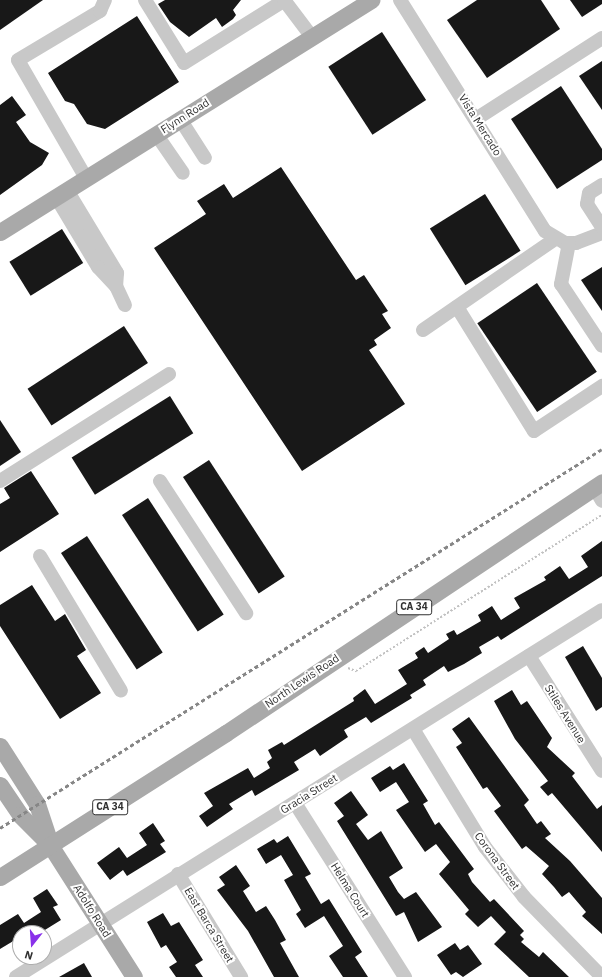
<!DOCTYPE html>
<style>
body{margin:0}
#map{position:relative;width:602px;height:977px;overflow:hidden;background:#fff;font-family:"IBM Plex Sans",sans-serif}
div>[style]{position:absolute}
.building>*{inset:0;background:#181818;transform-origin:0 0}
.path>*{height:2px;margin-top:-1px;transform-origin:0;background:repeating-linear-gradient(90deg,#c1c1c1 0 2px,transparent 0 4px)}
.minor>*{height:14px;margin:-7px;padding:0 7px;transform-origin:7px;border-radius:7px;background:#c8c8c8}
.major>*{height:17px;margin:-8.5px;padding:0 8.5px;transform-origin:8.5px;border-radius:8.5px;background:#a9a9a9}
.rail>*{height:3px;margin-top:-1.5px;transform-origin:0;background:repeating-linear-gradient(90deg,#868686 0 4px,transparent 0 7px)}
span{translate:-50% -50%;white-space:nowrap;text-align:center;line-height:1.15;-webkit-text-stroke:4px #fff;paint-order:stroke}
.shield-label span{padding:1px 3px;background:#fff;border:1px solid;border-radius:3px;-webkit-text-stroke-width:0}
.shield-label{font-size:10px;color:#313131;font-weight:700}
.street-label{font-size:11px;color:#313131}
.north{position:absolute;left:12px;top:925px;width:40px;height:40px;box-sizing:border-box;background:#fff;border:1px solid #adadad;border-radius:50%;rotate:197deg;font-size:11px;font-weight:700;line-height:16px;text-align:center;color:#313131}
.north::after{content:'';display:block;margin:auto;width:14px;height:18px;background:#8931ea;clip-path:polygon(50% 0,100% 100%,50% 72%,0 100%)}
</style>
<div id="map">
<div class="building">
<div style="clip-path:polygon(0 0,43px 0,0 30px)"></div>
<div style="clip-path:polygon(165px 0,241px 0,233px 10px,236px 15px,233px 19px,222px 27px,216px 18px,189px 37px,170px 22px,158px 4px)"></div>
<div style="clip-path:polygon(477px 0,541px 0,560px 29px,487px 78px,447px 20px)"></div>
<div style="clip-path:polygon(570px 0,602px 0,602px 4px,582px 17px)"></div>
<div style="clip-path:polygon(137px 16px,179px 82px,105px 129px,87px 124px,74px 104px,65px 101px,48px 73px)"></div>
<div style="left:382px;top:32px;width:81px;height:64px;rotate:57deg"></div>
<div style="clip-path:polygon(602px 61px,602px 110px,579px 76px)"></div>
<div style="clip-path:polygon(561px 86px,602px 149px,602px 160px,557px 189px,511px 119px)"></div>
<div style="clip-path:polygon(12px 96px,26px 115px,16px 122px,30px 142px,49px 153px,42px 165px,0 195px,0 105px)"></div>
<div style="clip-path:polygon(281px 167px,356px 280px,364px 275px,388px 311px,382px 314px,391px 328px,374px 340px,377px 345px,369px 350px,405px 404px,302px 471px,154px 248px,206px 214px,197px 201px,224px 184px,233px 198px)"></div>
<div style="left:485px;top:194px;width:67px;height:65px;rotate:58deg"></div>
<div style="left:62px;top:229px;width:40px;height:62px;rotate:58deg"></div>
<div style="clip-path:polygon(602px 267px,602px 311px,581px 280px)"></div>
<div style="left:537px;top:283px;width:107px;height:72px;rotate:56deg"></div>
<div style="left:124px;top:326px;width:44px;height:115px;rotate:57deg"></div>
<div style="left:170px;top:396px;width:44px;height:116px;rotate:58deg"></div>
<div style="clip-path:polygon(0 420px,21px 452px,0 466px)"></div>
<div style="left:209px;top:460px;width:139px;height:31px;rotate:57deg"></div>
<div style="clip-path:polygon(31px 471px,59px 514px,0 552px,0 504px,10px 498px,4px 488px)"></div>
<div style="left:148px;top:498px;width:139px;height:31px;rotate:57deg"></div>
<div style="left:87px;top:536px;width:139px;height:31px;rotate:57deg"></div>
<div style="clip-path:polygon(602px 541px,602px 576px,501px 640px,498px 636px,479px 647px,482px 653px,464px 664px,448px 672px,444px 666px,423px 680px,426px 685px,410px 695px,412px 698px,371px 723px,366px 717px,344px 730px,348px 737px,320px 756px,315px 749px,294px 762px,299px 770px,255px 796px,252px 790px,229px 804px,233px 809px,207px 827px,199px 816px,213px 806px,204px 793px,248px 768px,254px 778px,270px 768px,267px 762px,272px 758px,268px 750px,282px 742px,284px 745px,354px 701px,353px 698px,365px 689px,375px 704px,407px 684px,398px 670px,418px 658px,415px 653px,424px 647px,428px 653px,449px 639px,446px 634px,454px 630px,457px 635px,481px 621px,478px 615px,492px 606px,501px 620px,520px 608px,514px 598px,546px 580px,544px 577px,560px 566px,569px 579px,588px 567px,581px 556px)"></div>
<div style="clip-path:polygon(32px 585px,55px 621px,65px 614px,86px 650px,77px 656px,101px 693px,60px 719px,0 626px,0 605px)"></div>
<div style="clip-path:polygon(583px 646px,602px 678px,602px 707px,596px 711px,565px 657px)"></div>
<div style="clip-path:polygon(512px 690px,521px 705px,527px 701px,552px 738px,547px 747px,575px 773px,572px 776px,597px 809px,602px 805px,602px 852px,552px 793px,548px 796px,540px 787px,548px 781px,515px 739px,494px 701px)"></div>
<div style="clip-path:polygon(469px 717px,529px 800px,524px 805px,537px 824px,541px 821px,551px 834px,545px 838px,570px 861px,602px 898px,602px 934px,582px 916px,586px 912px,569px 892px,562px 897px,554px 887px,542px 874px,549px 866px,526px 846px,522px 849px,494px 811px,501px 806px,487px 787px,483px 789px,456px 747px,462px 743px,452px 729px)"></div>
<div style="clip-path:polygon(404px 763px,428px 801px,423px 804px,435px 825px,439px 822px,474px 869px,468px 874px,472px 882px,490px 902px,494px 899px,524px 931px,520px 935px,524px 939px,521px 942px,539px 957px,543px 952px,569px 977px,529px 977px,494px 944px,506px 932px,491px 916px,478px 927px,465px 914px,469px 910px,439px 874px,450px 862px,436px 844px,425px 852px,396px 810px,409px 802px,396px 782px,380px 792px,371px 778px,390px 766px,393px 770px)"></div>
<div style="clip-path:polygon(351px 791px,368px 815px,356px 824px,368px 840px,381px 831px,403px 868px,389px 877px,398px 892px,404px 899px,416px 892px,442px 927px,418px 942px,404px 912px,396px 916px,337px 821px,344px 816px,334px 803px)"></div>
<div style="clip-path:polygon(153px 823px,165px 841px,160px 844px,166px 852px,127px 876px,123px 870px,110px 880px,97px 863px,119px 847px,127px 858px,147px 845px,139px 833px)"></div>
<div style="clip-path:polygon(288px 836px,311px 874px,305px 877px,321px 904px,329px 899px,362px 952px,355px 957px,368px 977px,343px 977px,329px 956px,343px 946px,324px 916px,305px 928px,296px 914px,301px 910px,284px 880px,293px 875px,281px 855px,266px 864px,257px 849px,274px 839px,277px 843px)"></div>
<div style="clip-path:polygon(236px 865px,250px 886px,243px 891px,256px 912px,266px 906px,275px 920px,286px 940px,280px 943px,299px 977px,274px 977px,248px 931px,217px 890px,225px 885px,219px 877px)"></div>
<div style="clip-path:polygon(47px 889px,58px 905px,53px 907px,61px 920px,40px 933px,20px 933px,20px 937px,0 949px,0 925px,18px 914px,24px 923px,41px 912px,33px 898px)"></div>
<div style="clip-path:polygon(163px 913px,171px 926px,179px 922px,203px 960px,195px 965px,203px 977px,176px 977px,169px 967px,177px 962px,166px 945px,161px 948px,147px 922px)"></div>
<div style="clip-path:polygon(455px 943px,460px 950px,468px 945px,482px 964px,463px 977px,456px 972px,451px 975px,437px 955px)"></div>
<div style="clip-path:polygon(84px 963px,92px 977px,59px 977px)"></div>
</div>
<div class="path">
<div style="left:348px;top:668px;width:9px;rotate:21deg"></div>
<div style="left:356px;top:671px;width:291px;rotate:-32.4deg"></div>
</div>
<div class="minor">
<div style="left:145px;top:0;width:74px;rotate:58.2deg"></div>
<div style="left:184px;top:63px;width:119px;rotate:-32deg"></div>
<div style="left:284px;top:0;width:46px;rotate:52.9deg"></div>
<div style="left:400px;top:0;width:273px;rotate:57.9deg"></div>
<div style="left:545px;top:231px;width:23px;rotate:31deg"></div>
<div style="left:565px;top:243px;width:11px"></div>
<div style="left:576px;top:243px;width:28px;rotate:-21deg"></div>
<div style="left:180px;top:119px;width:46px;rotate:57.3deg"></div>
<div style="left:476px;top:119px;width:150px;rotate:-32.7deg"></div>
<div style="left:156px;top:134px;width:47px;rotate:55.3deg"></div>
<div style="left:86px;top:178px;width:136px;rotate:-120deg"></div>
<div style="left:18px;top:60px;width:96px;rotate:-30.9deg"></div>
<div style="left:100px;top:11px;width:12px;rotate:-66deg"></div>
<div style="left:602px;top:185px;width:15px;rotate:148deg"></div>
<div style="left:589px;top:193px;width:11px;rotate:100deg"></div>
<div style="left:587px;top:204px;width:27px;rotate:57deg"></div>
<div style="left:67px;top:190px;width:97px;rotate:58.9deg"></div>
<div style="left:117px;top:273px;width:13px;rotate:94deg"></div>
<div style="left:116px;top:286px;width:21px;rotate:65deg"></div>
<div style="left:56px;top:197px;width:82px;rotate:59deg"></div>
<div style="left:98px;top:267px;width:26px;rotate:47deg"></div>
<div style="left:569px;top:243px;width:42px;rotate:101deg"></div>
<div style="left:561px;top:284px;width:74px;rotate:56.5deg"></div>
<div style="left:457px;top:307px;width:146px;rotate:58.2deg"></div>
<div style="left:534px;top:431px;width:82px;rotate:-33.5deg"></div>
<div style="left:423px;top:330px;width:160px;rotate:-34.6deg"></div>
<div style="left:0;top:481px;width:200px;rotate:-32.3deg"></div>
<div style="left:160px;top:481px;width:158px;rotate:56.9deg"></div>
<div style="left:594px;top:487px;width:16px;rotate:60deg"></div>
<div style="left:40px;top:556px;width:157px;rotate:59deg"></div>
<div style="left:529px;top:656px;width:136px;rotate:57.6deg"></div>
<div style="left:413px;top:729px;width:138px;rotate:58.6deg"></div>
<div style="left:485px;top:847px;width:63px;rotate:52deg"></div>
<div style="left:524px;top:897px;width:112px;rotate:45.7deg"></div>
<div style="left:295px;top:803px;width:206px;rotate:57.7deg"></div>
<div style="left:178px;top:874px;width:121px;rotate:58.5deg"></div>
<div style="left:16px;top:977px;width:691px;rotate:-32.06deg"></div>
</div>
<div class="major">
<div style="left:0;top:232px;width:438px;rotate:-32deg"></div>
<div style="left:0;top:746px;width:69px;rotate:57.5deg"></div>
<div style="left:37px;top:804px;width:41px;rotate:71.6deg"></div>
<div style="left:0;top:785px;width:36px;rotate:56deg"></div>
<div style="left:20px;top:815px;width:42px;rotate:45deg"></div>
<div style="left:50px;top:845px;width:156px;rotate:57.5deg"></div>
<div style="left:0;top:877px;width:268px;rotate:-32.5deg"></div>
<div style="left:226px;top:733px;width:452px;rotate:-33.7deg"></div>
</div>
<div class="rail">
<div style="left:0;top:828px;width:711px;rotate:-32.19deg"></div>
</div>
<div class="shield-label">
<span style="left:414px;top:607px">CA 34</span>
<span style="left:110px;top:807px">CA 34</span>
</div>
<div class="street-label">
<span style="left:185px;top:116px;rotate:-32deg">Flynn Road</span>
<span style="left:480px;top:125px;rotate:58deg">Vista Mercado</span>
<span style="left:302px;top:681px;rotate:-34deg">North Lewis Road</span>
<span style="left:565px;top:714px;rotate:58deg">Stiles Avenue</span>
<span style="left:309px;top:794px;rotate:-32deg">Gracia Street</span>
<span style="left:497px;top:861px;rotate:54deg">Corona Street</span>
<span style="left:350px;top:890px;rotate:58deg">Helma Court</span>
<span style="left:92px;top:911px;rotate:58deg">Adolfo Road</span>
<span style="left:209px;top:925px;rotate:59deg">East Barca Street</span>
</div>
<div class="north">N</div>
</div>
